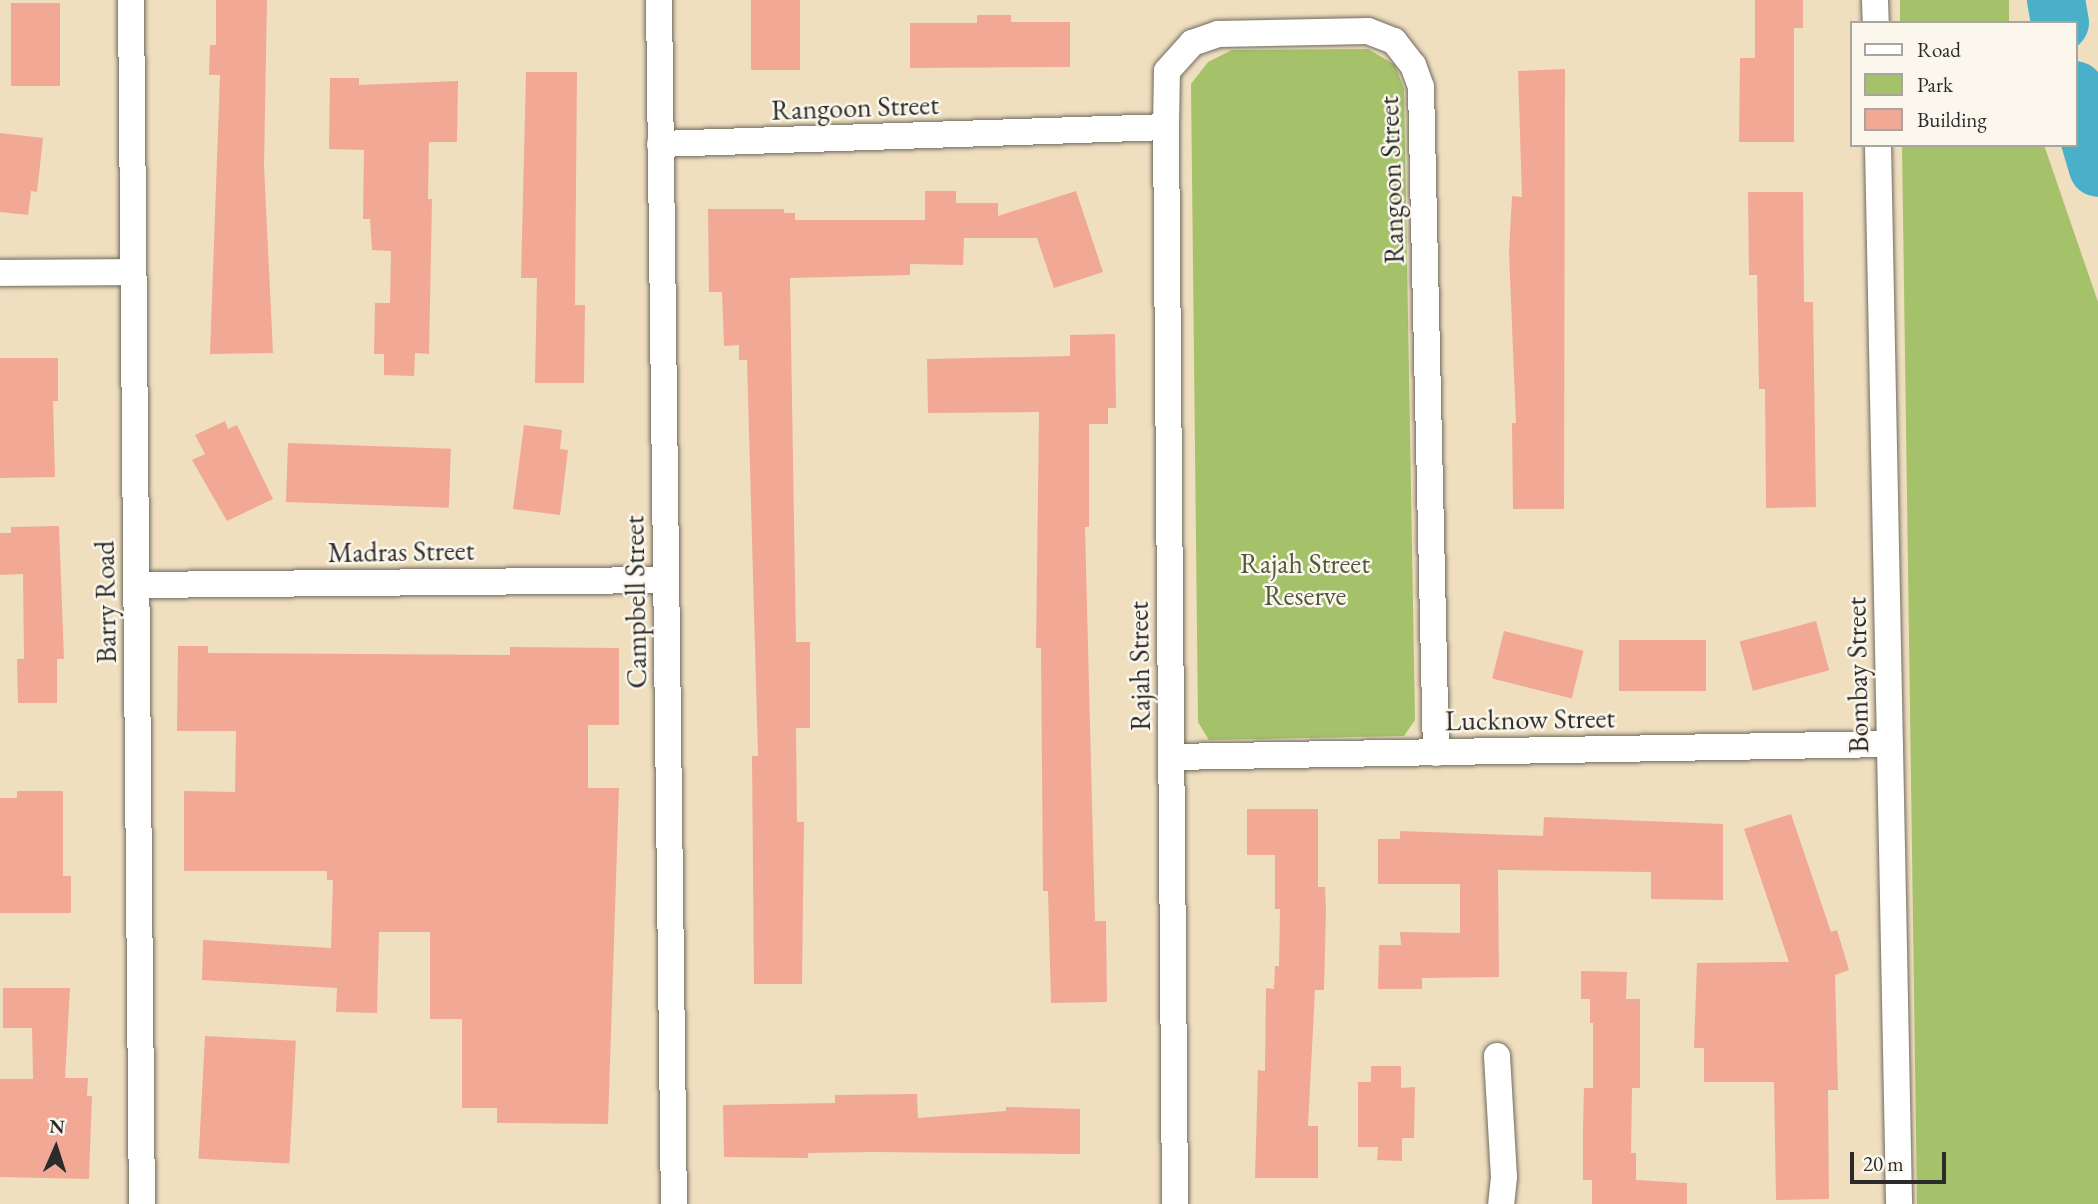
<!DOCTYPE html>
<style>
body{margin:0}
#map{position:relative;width:2098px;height:1204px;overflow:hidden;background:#efdfbf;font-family:"EB Garamond",serif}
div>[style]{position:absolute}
.green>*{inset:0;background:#a5c26a;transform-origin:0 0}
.river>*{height:58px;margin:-29px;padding:0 29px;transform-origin:29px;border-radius:29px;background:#4aafc9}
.building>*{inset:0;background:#f1a995;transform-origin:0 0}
.roads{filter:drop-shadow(0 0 2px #706a5f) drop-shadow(0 0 2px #706a5f)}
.minor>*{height:26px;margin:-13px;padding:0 13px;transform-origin:13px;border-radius:13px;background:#fff}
span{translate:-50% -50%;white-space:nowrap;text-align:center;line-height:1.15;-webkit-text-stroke:5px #fbf7ec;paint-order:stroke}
.street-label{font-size:28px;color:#2b2b2b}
.park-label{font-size:28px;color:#50583e}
.legend{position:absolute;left:1850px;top:21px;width:228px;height:126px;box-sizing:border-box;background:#fbf7ec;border:2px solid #a8a59f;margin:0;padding:9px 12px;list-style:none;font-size:21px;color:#2b2b2b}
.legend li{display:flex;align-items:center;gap:14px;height:35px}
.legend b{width:35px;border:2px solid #a8a59f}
.north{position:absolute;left:21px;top:1113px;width:70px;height:70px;-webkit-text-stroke:5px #fbf7ec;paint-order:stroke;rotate:3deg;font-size:19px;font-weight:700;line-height:28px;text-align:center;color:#2b2b2b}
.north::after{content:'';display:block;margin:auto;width:24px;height:32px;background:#2b2b2b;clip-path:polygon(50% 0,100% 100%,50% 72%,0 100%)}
.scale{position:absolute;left:1850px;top:1152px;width:96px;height:32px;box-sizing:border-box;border:4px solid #2b2b2b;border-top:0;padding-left:9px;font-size:21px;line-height:24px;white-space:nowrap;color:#2b2b2b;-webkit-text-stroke:5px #fbf7ec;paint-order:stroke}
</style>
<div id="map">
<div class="green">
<div style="left:1900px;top:0;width:109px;height:23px"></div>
<div style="clip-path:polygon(1368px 49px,1395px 65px,1404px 89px,1415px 720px,1404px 736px,1209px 740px,1198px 722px,1191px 84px,1208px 62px,1232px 50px)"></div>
<div style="clip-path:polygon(1902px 145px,2044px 145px,2098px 302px,2098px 1204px,1917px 1204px)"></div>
</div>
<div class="river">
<div style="left:2056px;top:0;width:23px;rotate:80deg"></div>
<div style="left:2075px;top:90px;width:81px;rotate:73.6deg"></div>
</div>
<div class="building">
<div style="clip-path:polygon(216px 0,267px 0,264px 166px,273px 353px,210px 354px,220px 75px,209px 75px,210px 45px,216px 45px)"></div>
<div style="left:751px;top:0;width:49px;height:70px"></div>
<div style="clip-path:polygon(1755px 0,1803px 0,1803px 28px,1794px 28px,1794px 142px,1739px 142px,1740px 58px,1755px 58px)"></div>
<div style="left:11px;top:3px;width:49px;height:83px"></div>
<div style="clip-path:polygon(977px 15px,1011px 15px,1011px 22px,1070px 22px,1070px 67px,910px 68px,910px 23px,977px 23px)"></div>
<div style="clip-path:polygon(1565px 69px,1564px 509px,1513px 509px,1512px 423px,1516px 423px,1509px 253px,1512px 196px,1522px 197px,1518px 71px)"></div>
<div style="clip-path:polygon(526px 72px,577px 72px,575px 305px,585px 305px,584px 383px,535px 383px,537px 278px,521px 278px)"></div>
<div style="clip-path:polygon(330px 78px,359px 78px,359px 85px,458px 81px,457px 142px,429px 142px,428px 199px,432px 199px,429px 354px,415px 353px,414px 376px,384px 375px,384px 354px,374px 354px,375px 303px,390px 303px,391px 251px,372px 250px,370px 219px,363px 219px,364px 150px,329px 149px)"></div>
<div style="clip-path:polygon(0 133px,43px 138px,37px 192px,31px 191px,28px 215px,0 212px)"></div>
<div style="clip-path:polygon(925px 191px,956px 191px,956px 203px,998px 203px,998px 216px,1076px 191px,1103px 272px,1054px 288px,1037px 238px,964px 238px,963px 265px,910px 264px,910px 275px,790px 278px,796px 642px,810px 642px,810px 728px,796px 728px,797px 822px,804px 822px,802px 984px,754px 984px,752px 756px,758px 756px,747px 360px,739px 360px,739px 345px,724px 346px,722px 292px,709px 292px,708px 209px,784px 209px,784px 213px,795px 213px,795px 220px,925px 220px)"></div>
<div style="clip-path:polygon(1748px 192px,1803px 192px,1804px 302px,1813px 302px,1816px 507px,1766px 508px,1765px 389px,1759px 389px,1757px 275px,1749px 275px)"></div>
<div style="clip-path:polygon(1115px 334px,1116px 408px,1108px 408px,1108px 424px,1089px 424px,1089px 527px,1085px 527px,1095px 921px,1106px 921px,1107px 1002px,1051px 1003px,1048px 891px,1043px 891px,1041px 648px,1036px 648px,1039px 412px,928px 413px,927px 359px,1070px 356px,1070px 335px)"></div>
<div style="clip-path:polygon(0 358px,58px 358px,58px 401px,53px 401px,55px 477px,0 478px)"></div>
<div style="clip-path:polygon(225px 421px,228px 429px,237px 425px,273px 499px,227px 521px,192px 460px,205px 454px,195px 435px)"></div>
<div style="clip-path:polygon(524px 425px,562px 430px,560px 449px,568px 450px,560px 515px,513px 509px)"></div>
<div style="left:288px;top:443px;width:163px;height:59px;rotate:2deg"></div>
<div style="clip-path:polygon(59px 526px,64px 659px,57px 659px,57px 703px,18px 703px,17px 659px,24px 659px,23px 574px,0 575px,0 533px,11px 533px,11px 527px)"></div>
<div style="left:1816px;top:621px;width:51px;height:79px;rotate:75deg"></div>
<div style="left:1504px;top:631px;width:82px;height:49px;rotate:14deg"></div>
<div style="left:1706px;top:640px;width:51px;height:87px;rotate:90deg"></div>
<div style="clip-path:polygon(178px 646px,208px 646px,208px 653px,510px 655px,510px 647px,619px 648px,619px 725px,588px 725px,588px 788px,619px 788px,608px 1124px,497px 1123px,497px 1108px,462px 1108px,462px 1019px,430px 1019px,430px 932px,379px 932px,377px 1013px,336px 1012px,337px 988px,202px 980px,203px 940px,331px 948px,333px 880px,327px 880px,327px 871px,184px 871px,184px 791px,235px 792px,236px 731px,177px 731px)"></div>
<div style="clip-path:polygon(17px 791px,63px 791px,63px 876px,71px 876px,71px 913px,0 913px,0 798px,17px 798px)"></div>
<div style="clip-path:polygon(1247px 809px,1318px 809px,1318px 887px,1325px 887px,1326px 909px,1324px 990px,1315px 990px,1308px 1126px,1318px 1126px,1318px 1178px,1255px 1178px,1258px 1070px,1265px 1071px,1266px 988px,1274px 989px,1275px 966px,1279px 966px,1280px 909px,1275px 909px,1275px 855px,1247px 855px)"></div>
<div style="clip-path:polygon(1791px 814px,1831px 932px,1837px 930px,1849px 970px,1835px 975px,1838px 1090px,1828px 1090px,1829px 1199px,1776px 1200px,1774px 1082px,1704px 1082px,1704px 1048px,1694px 1048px,1697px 963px,1789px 962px,1744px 829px)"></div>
<div style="clip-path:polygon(1544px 817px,1723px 824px,1723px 900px,1651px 899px,1651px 872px,1498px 870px,1499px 977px,1422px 978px,1422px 989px,1378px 989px,1379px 945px,1401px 945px,1400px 932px,1460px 933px,1460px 884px,1378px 884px,1378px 839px,1400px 839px,1400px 831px,1543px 836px)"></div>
<div style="clip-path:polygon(1581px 971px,1627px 972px,1626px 999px,1640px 999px,1640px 1088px,1632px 1088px,1631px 1153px,1636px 1153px,1636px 1180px,1687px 1183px,1687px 1204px,1592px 1204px,1592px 1180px,1583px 1180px,1583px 1127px,1584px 1088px,1593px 1088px,1593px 1023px,1590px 1023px,1590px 999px,1581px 999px)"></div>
<div style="clip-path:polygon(3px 988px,70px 988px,65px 1078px,88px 1078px,87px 1096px,92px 1096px,89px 1179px,0 1177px,0 1079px,33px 1079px,32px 1028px,3px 1028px)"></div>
<div style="left:205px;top:1036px;width:91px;height:123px;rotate:3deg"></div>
<div style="clip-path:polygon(1371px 1066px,1401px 1066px,1401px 1088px,1415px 1087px,1414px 1138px,1402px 1138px,1402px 1161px,1377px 1160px,1378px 1147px,1358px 1147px,1358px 1082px,1371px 1082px)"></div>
<div style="clip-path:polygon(917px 1094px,918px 1118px,1006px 1111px,1006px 1107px,1080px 1109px,1080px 1154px,874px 1152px,808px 1153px,808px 1158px,724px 1157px,723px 1105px,835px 1103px,835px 1095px)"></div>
</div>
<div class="roads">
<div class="minor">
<div style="left:131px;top:0;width:1204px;rotate:89.48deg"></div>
<div style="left:659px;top:0;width:1204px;rotate:89.29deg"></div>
<div style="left:1875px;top:0;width:23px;rotate:88deg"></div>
<div style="left:1166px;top:127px;width:1077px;rotate:89.52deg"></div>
<div style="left:660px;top:144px;width:506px;rotate:-1.92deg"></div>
<div style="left:1166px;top:127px;width:56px;rotate:-89deg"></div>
<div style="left:1167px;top:71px;width:38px;rotate:-48deg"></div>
<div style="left:1192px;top:43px;width:28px;rotate:-19deg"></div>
<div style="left:1218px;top:34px;width:150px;rotate:-1.1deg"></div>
<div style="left:1368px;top:31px;width:28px;rotate:21deg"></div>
<div style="left:1394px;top:41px;width:31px;rotate:52deg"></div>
<div style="left:1413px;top:65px;width:23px;rotate:70deg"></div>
<div style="left:1421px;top:87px;width:666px;rotate:88.71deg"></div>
<div style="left:1878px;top:145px;width:1059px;rotate:88.86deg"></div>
<div style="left:0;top:273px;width:133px;rotate:-0.4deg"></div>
<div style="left:136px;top:585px;width:530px;rotate:-0.54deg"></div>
<div style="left:1172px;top:757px;width:718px;rotate:-1.04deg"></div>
<div style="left:1497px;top:1056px;width:121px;rotate:86.7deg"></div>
<div style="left:1504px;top:1177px;width:27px;rotate:96deg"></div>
</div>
</div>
<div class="street-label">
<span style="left:855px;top:107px;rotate:-2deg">Rangoon Street</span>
<span style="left:1391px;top:180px;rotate:-92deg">Rangoon Street</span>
<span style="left:401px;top:551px;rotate:-1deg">Madras Street</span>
<span style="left:105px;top:602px;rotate:-91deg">Barry Road</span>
<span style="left:635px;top:602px;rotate:-91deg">Campbell Street</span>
<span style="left:1139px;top:666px;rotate:-91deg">Rajah Street</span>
<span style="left:1857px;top:675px;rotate:-91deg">Bombay Street</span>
<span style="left:1530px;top:719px;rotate:-1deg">Lucknow Street</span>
</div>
<div class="park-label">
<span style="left:1305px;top:579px">Rajah Street<br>Reserve</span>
</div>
<ul class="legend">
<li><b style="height:9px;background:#fff"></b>Road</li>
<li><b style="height:19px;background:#a5c26a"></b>Park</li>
<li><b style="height:19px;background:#f1a995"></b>Building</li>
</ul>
<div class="north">N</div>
<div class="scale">20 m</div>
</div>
